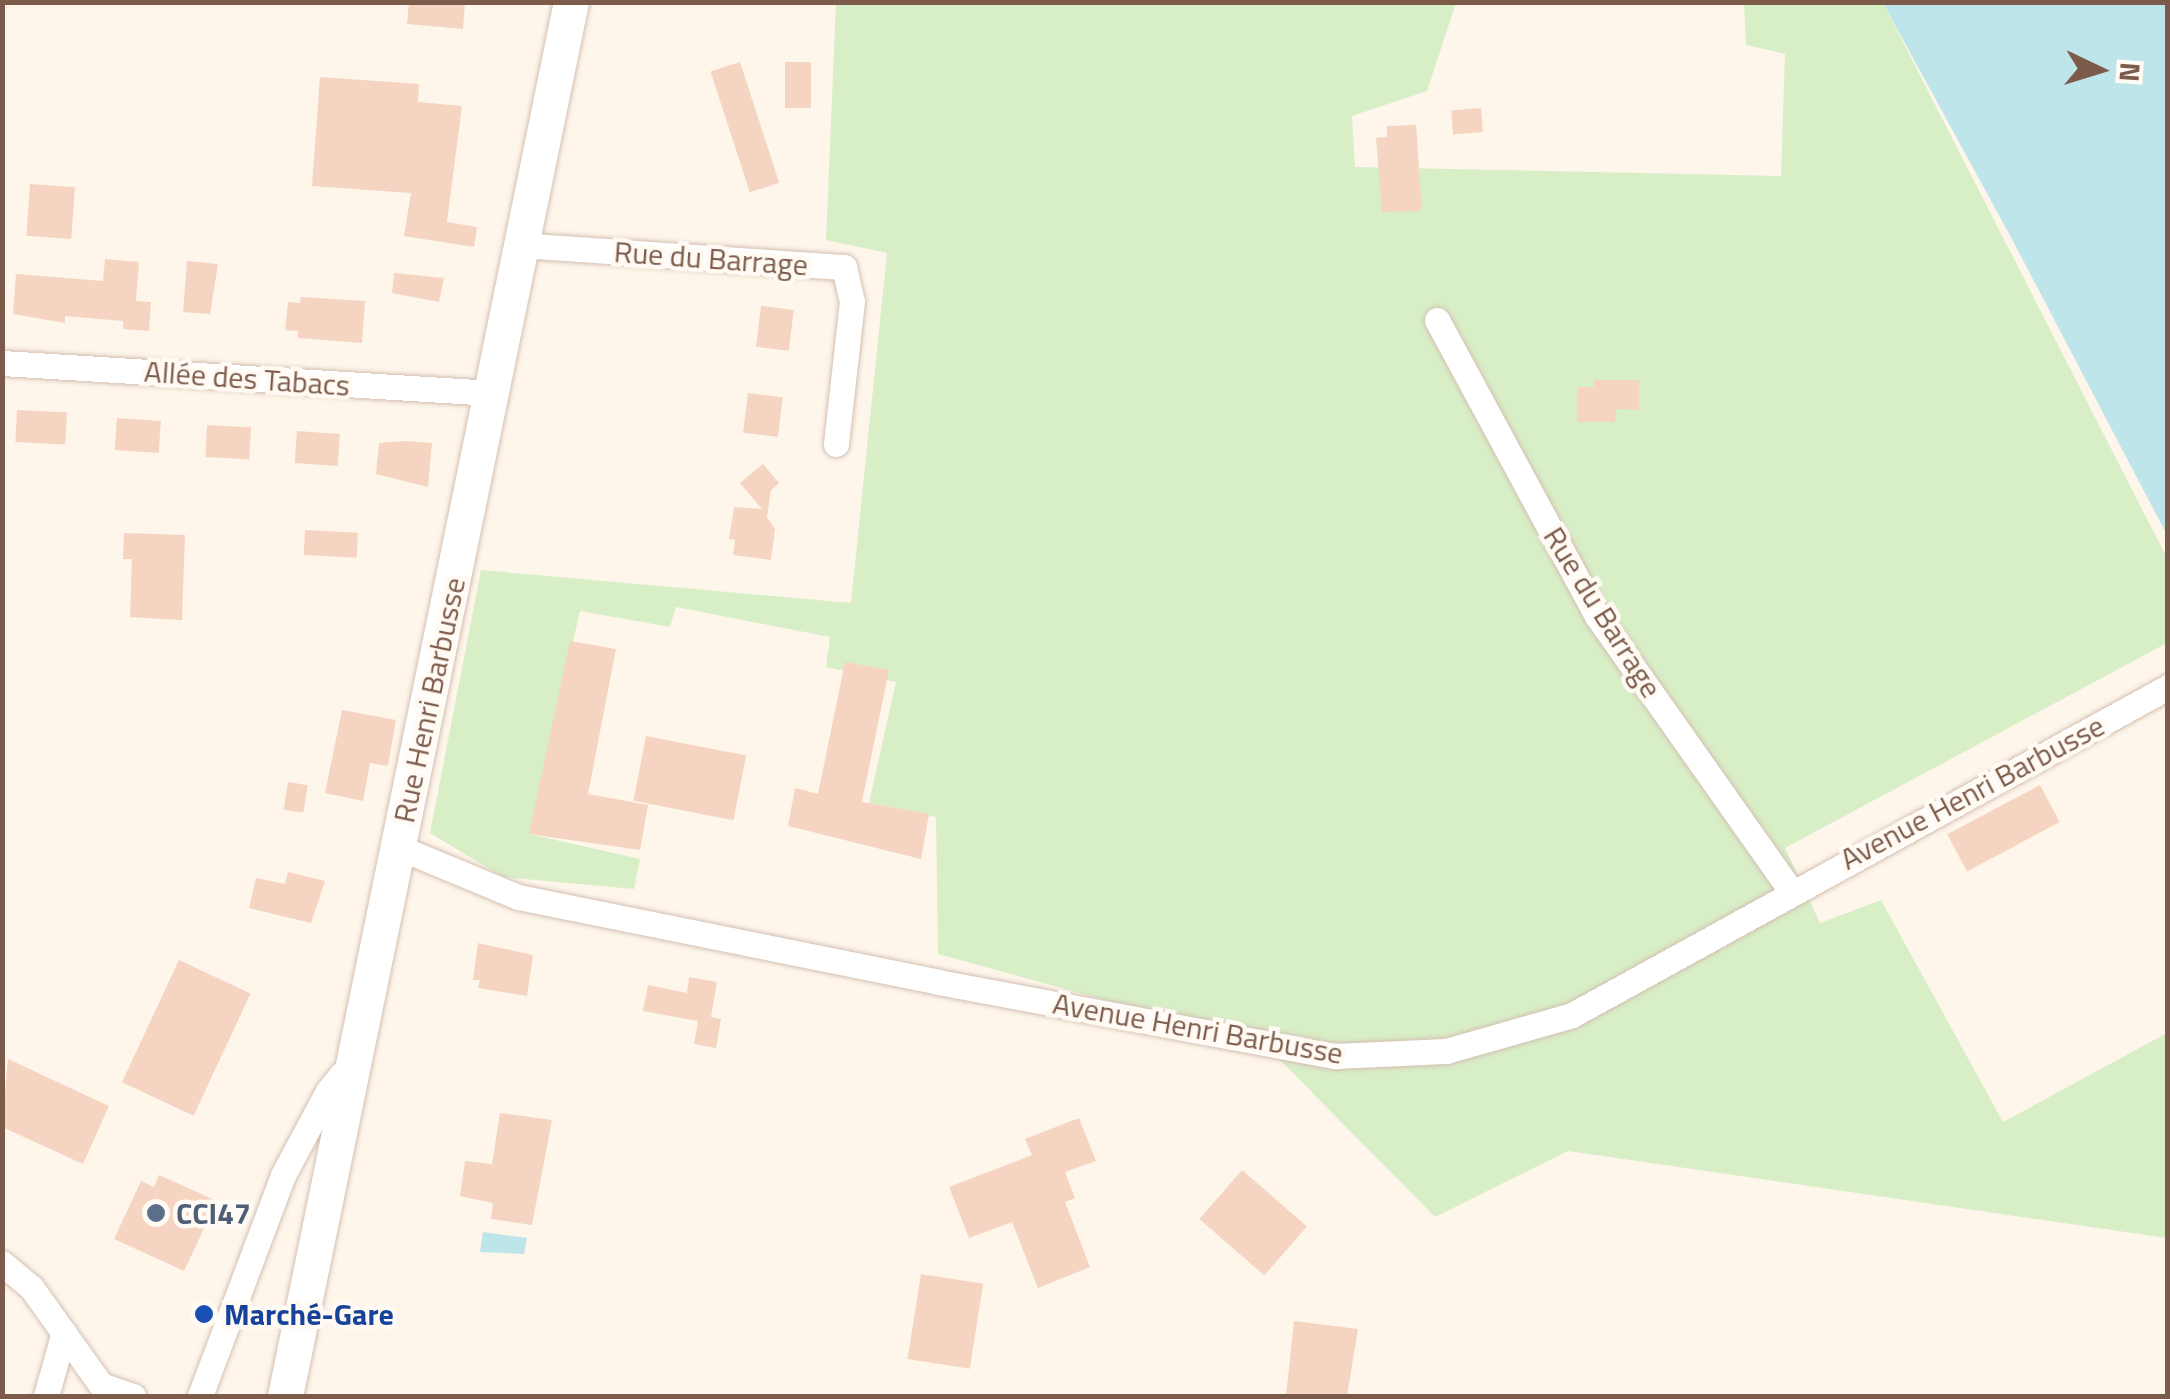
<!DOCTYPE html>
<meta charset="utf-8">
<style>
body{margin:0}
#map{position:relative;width:2170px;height:1399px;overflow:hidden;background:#fef6eb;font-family:"Titillium Web",sans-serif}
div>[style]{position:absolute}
.green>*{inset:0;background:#d8eec7}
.water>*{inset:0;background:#bde5ea}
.building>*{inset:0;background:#f5d4c1;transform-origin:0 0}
.roads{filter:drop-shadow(0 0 2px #d4bfb2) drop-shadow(0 0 2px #d4bfb2)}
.minor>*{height:25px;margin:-12.5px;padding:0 12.5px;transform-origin:12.5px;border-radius:12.5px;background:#fff}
.secondary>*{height:35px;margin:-17.5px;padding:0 17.5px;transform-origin:17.5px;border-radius:17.5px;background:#fff}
.dots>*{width:28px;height:28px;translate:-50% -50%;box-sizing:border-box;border:5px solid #fffaf3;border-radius:50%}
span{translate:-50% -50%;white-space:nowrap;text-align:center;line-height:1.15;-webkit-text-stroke:9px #fffaf3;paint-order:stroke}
.street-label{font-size:30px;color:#7c5b4b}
.service-label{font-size:30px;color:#4e5e75;font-weight:700}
.left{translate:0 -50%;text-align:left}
.transit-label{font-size:30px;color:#164399;font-weight:700}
.frame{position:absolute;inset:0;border:5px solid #7c5b4b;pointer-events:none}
.north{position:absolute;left:2050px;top:20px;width:100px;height:100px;-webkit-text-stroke:8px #fffaf3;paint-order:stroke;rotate:94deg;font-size:28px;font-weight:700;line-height:40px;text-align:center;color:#7c5b4b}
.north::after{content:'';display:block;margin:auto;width:35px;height:45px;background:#7c5b4b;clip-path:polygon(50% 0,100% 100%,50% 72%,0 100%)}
</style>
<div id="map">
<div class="green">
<div style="clip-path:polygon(836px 3px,1456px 3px,1427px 91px,1352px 116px,1355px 167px,1781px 176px,1785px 54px,1746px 45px,1744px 3px,1883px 3px,2167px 558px,2167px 643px,1785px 848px,1820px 923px,1881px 900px,2003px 1122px,2167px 1033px,2167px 1238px,1568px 1151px,1435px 1217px,1264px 1044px,938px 954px,936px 817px,869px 803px,896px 682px,826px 667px,830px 637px,676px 607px,670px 627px,580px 611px,529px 834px,640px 859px,634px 889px,503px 877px,430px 833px,481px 570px,851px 603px,887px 253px,826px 240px)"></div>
</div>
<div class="water">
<div style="clip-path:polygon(1883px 3px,2167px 3px,2167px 535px,2013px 241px)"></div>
<div style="clip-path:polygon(483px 1232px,527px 1238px,524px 1254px,480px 1252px)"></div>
</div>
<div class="building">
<div style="clip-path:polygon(409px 2px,465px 2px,463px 29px,407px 24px)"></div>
<div style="left:740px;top:62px;width:127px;height:31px;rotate:72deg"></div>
<div style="left:785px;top:62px;width:26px;height:46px"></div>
<div style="clip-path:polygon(320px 77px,419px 84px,418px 102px,462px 106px,447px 222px,477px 227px,474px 247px,404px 236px,411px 193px,312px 186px)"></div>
<div style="left:1481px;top:108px;width:24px;height:30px;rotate:85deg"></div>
<div style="clip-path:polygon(1416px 125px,1422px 211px,1382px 212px,1376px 138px,1387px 137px,1387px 126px)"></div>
<div style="left:30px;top:184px;width:45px;height:52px;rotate:4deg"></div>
<div style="clip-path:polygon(105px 259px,139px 262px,136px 301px,151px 302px,149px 331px,123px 329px,123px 321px,65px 316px,65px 323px,13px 314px,16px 274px,103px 281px)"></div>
<div style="clip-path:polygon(187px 261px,218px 264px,210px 314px,183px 312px)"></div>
<div style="clip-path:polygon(394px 273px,444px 278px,439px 302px,392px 293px)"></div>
<div style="clip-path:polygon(301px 297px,365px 301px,362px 343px,298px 338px,298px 331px,285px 330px,288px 302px,300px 303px)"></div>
<div style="left:761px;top:306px;width:33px;height:41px;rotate:7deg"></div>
<div style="clip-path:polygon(1594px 380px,1639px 380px,1639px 410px,1616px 409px,1615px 422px,1577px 422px,1578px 387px,1594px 387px)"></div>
<div style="left:748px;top:393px;width:35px;height:40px;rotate:7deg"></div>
<div style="left:17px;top:410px;width:50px;height:32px;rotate:3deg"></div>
<div style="left:117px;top:418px;width:44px;height:32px;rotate:4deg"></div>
<div style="left:207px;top:425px;width:44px;height:32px;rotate:3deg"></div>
<div style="left:297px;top:431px;width:43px;height:32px;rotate:4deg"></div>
<div style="clip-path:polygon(406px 441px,432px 443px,428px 487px,376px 474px,379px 443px)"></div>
<div style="clip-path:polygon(763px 464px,779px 483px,771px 490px,767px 517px,775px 529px,771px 560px,733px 555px,735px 540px,729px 539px,734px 507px,762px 509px,740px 483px)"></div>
<div style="left:305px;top:530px;width:53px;height:25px;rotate:3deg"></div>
<div style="clip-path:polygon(124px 533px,185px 535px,182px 620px,130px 617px,132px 559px,123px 559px)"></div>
<div style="clip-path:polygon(570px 641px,616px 649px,588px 794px,648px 805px,640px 850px,529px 834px)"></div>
<div style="clip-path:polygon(845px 662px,889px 670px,862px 802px,929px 814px,921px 859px,788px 826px,795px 788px,818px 794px)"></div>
<div style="clip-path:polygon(342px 710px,396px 720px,388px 766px,370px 763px,363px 801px,325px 793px)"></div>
<div style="left:646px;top:736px;width:102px;height:66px;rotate:11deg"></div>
<div style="left:288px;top:782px;width:20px;height:28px;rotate:9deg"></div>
<div style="left:2040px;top:785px;width:42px;height:105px;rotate:62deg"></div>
<div style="clip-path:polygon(288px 872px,325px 881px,311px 923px,249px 908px,256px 878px,285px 884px)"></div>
<div style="clip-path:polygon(478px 943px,533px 955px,527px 996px,478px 988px,480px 980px,473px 980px)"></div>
<div style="left:179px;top:960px;width:79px;height:135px;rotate:25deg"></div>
<div style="clip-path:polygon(689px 977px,717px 982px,711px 1017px,721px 1019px,716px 1048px,694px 1044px,698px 1021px,643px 1011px,648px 985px,687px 993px)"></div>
<div style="clip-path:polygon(8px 1059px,109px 1106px,83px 1164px,2px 1127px)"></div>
<div style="clip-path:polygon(500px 1113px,552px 1120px,532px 1225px,491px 1219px,493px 1203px,460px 1196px,465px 1161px,492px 1164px)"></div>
<div style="clip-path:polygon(1079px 1118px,1096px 1161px,1065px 1172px,1075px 1198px,1065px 1202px,1090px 1267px,1038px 1288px,1012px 1222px,969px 1238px,949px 1187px,1032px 1155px,1025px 1139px)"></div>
<div style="left:1242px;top:1170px;width:86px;height:65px;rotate:41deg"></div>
<div style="clip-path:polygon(159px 1175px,217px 1201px,184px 1271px,114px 1239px,141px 1181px,154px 1187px)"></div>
<div style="left:921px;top:1274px;width:63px;height:86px;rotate:9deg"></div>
<div style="clip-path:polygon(1294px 1321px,1358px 1329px,1347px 1396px,1286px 1396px)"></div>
</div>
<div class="roads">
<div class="minor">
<div style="left:519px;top:245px;width:326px;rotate:3.9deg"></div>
<div style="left:844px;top:267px;width:35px;rotate:77deg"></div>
<div style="left:852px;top:301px;width:144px;rotate:96.4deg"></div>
<div style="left:1437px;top:320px;width:336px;rotate:61.6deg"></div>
<div style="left:1597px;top:616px;width:337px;rotate:54.8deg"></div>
<div style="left:2px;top:363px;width:490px;rotate:3.5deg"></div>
<div style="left:398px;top:847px;width:130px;rotate:22.6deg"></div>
<div style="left:518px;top:897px;width:429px;rotate:11.4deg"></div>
<div style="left:938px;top:982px;width:404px;rotate:10.6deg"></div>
<div style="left:1335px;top:1056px;width:111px;rotate:-2.6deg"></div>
<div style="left:1446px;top:1051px;width:131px;rotate:-15.9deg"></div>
<div style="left:1572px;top:1015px;width:680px;rotate:-28.83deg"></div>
<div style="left:2px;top:1263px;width:38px;rotate:40deg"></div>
<div style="left:31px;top:1287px;width:120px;rotate:54.5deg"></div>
<div style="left:101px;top:1385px;width:34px;rotate:19deg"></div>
<div style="left:46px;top:1396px;width:66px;rotate:-74.3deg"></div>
<div style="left:200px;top:1396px;width:236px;rotate:-69.4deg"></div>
<div style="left:283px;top:1175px;width:95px;rotate:-61.8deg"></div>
<div style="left:328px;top:1091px;width:21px;rotate:-51deg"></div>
<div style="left:341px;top:1075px;width:11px"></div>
</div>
<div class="secondary">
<div style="left:285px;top:1396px;width:1423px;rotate:-78.41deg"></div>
</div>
</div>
<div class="dots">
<div style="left:156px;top:1213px;background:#5c6f8a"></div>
<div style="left:204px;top:1314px;background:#1a4fb4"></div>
</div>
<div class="street-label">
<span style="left:711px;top:258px;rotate:4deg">Rue du Barrage</span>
<span style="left:247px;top:378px;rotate:4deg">Allée des Tabacs</span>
<span style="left:1603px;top:612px;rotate:58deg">Rue du Barrage</span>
<span style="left:429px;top:700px;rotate:-78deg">Rue Henri Barbusse</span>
<span style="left:1972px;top:792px;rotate:-28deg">Avenue Henri Barbusse</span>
<span style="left:1198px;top:1028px;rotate:10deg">Avenue Henri Barbusse</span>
</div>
<div class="service-label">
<span class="left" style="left:176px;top:1213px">CCI47</span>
</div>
<div class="transit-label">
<span class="left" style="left:224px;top:1314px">Marché-Gare</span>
</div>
<div class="frame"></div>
<div class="north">N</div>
</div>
